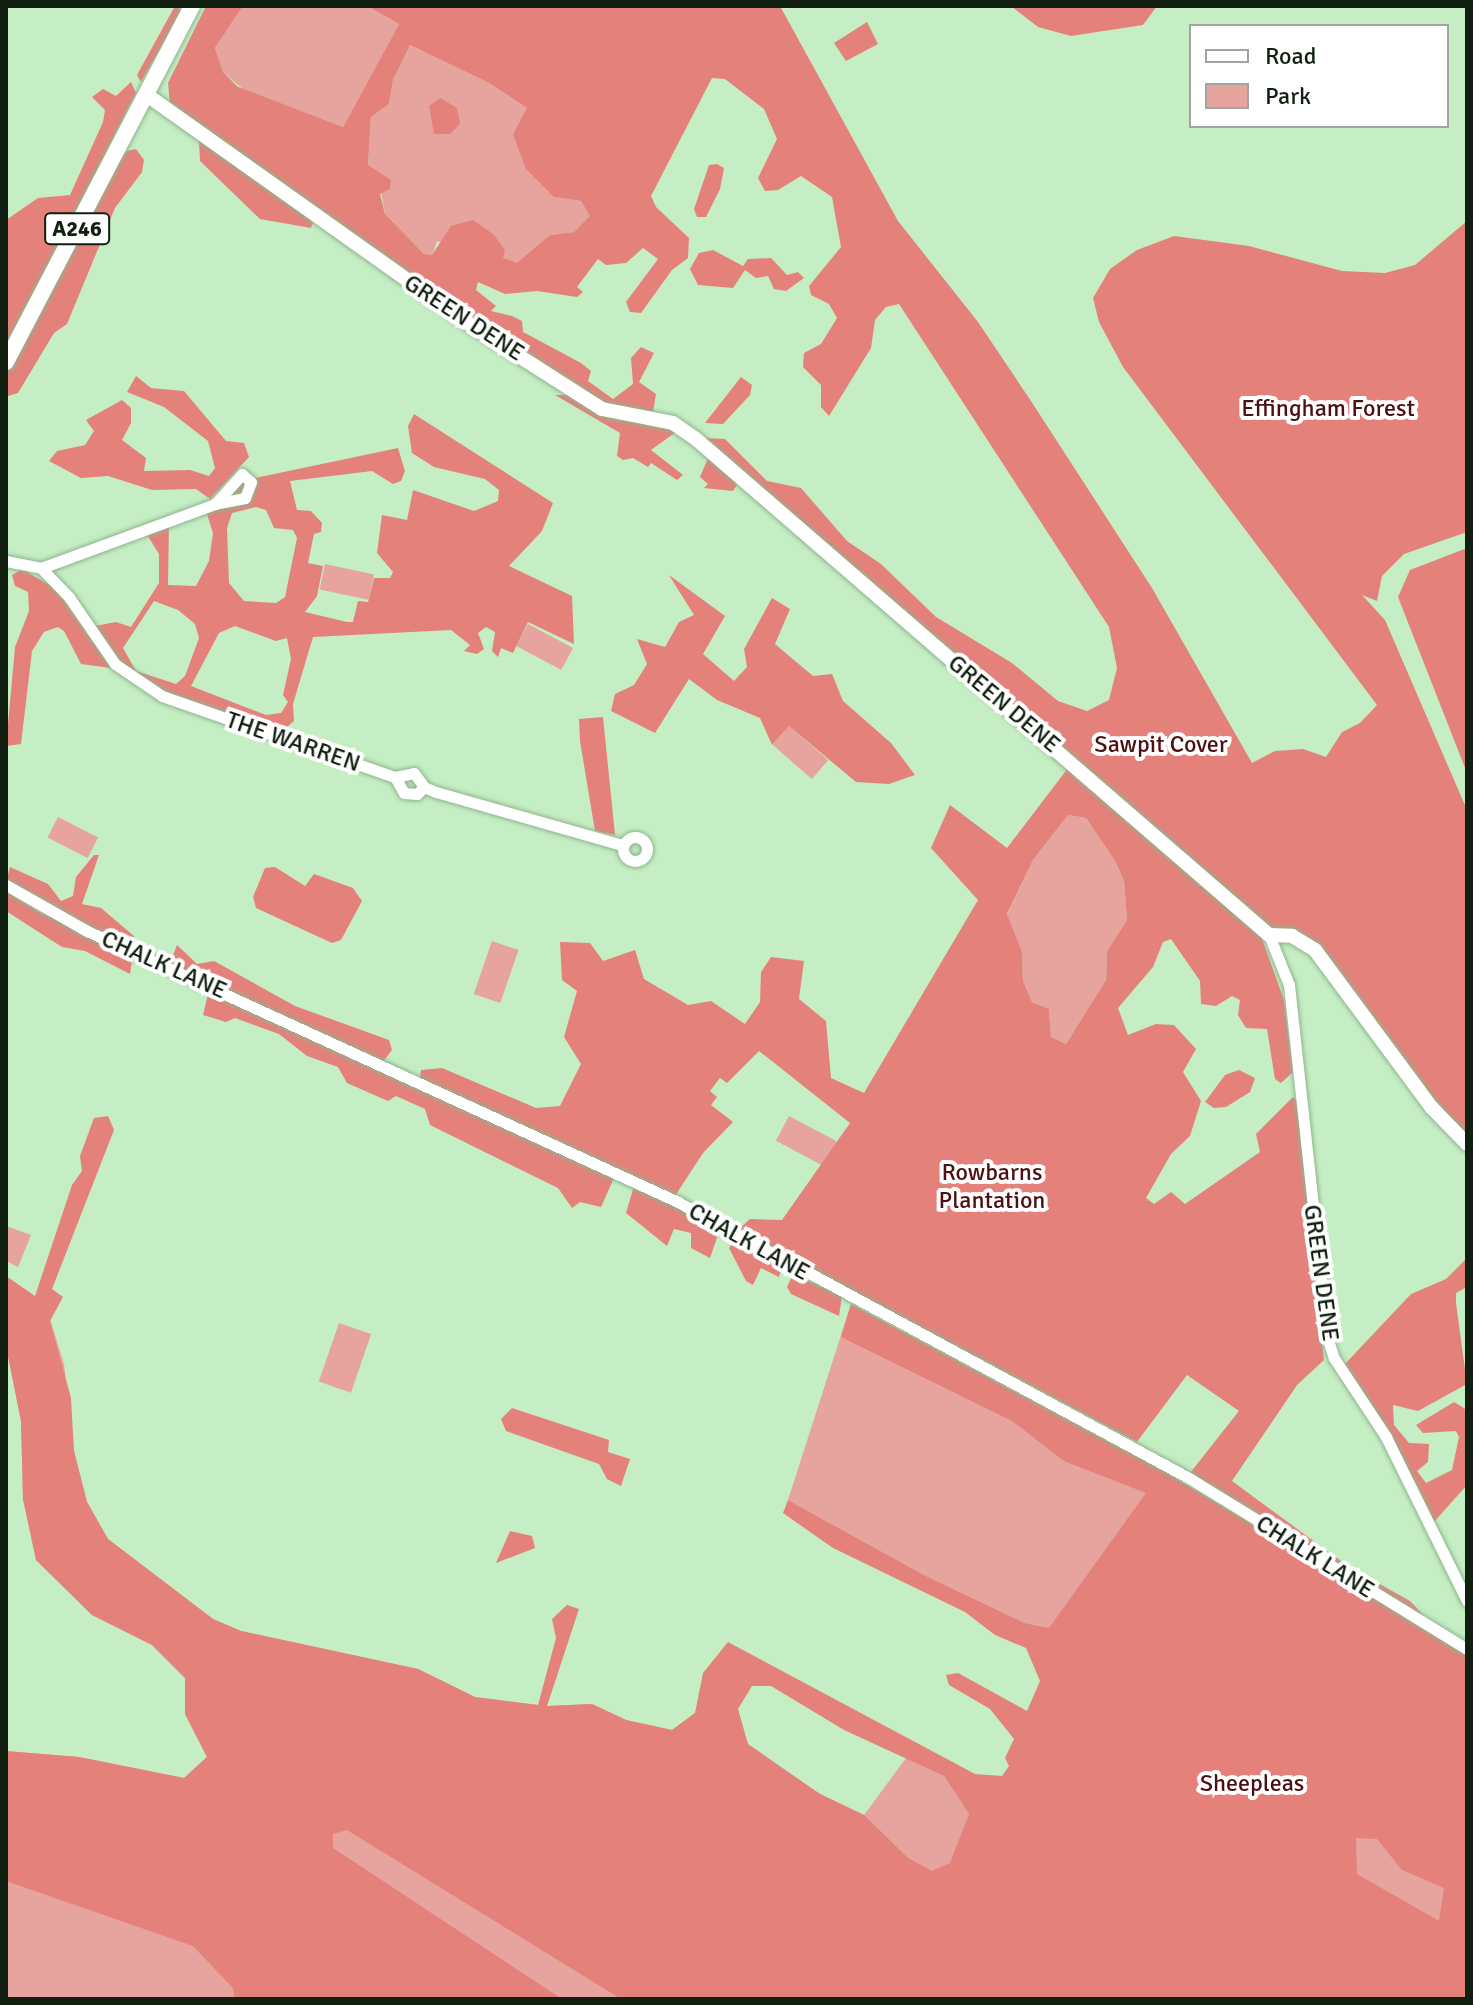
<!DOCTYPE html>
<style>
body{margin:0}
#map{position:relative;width:1473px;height:2005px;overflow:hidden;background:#c5eec4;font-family:Signika,sans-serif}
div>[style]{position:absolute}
.green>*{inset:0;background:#e7a39e;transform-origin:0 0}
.forest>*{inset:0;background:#e5817b}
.roads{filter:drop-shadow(0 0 2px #8eb58d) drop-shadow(0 0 2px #8eb58d)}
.minor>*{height:11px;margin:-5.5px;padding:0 5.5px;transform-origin:5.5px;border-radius:5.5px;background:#fff}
.minor>.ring{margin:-5.5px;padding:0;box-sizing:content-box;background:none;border:11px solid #fff;border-radius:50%}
.tertiary>*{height:14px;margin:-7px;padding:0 7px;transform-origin:7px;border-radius:7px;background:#fff}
.primary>*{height:16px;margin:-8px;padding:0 8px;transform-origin:8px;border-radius:8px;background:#fff}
span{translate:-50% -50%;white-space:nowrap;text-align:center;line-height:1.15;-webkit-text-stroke:8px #fff;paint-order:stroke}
.shield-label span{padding:2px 6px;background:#fff;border:2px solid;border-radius:6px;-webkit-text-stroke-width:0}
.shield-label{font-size:22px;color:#101f10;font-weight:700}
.street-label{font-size:24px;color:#101f10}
.park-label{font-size:24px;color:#4d0f11}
.frame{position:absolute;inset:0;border:8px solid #101f10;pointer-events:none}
.legend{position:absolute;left:1189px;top:24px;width:260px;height:104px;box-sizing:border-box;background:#fff;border:2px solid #9fa59f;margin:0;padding:10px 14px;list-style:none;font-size:24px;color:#101f10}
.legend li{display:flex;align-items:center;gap:16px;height:40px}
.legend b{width:40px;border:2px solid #9fa59f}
</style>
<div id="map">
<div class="green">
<div style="clip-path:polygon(243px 6px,367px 6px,399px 24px,343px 127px,245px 91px,223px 72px,215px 48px)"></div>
<div style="clip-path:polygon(410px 45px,489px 83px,527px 108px,554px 197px,581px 201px,591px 216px,574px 232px,550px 235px,517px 264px,437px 241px,432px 256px,424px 254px,385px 214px,378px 174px,368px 165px,371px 117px,389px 104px,393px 80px)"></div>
<div style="left:325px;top:564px;width:50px;height:26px;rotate:12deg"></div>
<div style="left:528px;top:624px;width:51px;height:25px;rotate:28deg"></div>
<div style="left:789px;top:726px;width:52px;height:25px;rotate:41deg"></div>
<div style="clip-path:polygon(1068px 815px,1086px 818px,1115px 861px,1124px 881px,1127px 920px,1107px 951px,1106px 980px,1066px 1044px,1051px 1037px,1049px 1009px,1032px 1002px,1023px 981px,1022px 952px,1007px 915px,1033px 860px)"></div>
<div style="left:58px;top:817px;width:45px;height:23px;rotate:27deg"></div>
<div style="left:492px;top:941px;width:28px;height:56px;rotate:19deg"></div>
<div style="left:789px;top:1116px;width:54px;height:28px;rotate:28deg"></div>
<div style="clip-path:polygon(6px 1226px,31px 1235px,18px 1267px,6px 1261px)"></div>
<div style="clip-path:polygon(6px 1276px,46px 1306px,64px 1364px,74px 1451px,87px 1502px,108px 1539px,213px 1619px,241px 1631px,418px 1669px,475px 1697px,547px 1706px,592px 1704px,626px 1720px,672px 1730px,695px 1713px,820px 1794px,864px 1815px,906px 1758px,944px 1776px,969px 1814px,966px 1835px,1036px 1731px,1049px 1628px,1025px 1623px,926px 1576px,788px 1500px,851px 1304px,1165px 1472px,1430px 1631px,1467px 1999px,6px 1999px,6px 1751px,79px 1757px,184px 1778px,207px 1757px,185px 1714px,185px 1678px,152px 1645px,92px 1615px,36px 1560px,23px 1499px,21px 1421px,6px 1346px)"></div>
<div style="left:339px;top:1323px;width:34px;height:62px;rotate:19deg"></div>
</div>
<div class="forest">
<div style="clip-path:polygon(175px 6px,182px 10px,141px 82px,137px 75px)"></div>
<div style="clip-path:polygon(evenodd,206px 6px,243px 6px,215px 48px,223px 72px,238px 87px,343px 127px,399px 24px,367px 6px,780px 6px,898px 221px,978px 322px,1031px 401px,1152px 588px,1252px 763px,1275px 751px,1303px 749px,1326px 757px,1342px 732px,1360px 723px,1377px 705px,1123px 367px,1099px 322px,1093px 298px,1110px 269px,1137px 250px,1174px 236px,1249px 246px,1342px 271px,1385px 273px,1415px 265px,1467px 221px,1467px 532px,1404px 554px,1382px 576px,1377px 601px,1362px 595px,1385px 620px,1467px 810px,1467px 1139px,1449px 1124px,1320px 951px,1264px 926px,1055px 742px,1062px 734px,1057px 730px,1050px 737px,704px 438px,725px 439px,767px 481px,801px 488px,847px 541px,881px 564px,936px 617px,1012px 663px,1058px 701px,1087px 711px,1109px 700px,1117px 668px,1109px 627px,899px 304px,886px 307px,875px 320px,871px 348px,829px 416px,821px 407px,821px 385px,803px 367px,804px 353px,821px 344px,837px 318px,829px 304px,811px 295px,809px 286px,841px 247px,832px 197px,801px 176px,778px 190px,765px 191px,758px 178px,777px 139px,764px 109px,725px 79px,712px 78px,651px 196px,656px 207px,689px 238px,688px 258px,672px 270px,641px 313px,630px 312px,626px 302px,658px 259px,643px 248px,626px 263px,606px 265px,598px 259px,577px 287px,583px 292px,577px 297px,537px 291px,505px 294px,478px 282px,476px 290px,496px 306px,491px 311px,512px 316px,522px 321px,523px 332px,581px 363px,591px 371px,588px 381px,613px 399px,633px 384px,631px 358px,641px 347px,654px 353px,639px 382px,656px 394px,653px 412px,603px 404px,439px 297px,170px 105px,168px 83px,206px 6px,410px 45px,489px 83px,527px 108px,513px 134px,526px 169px,554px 197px,581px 201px,590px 216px,574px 232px,550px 235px,517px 263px,503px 258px,505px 250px,493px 234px,473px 220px,451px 226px,432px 255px,424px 254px,385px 214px,380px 194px,390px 189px,391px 180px,368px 165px,371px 117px,389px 104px,393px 80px,410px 45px)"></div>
<div style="clip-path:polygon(1011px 6px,1157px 6px,1143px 25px,1071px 36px,1038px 27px)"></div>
<div style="clip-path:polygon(867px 22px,878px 44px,846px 61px,834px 43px)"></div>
<div style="clip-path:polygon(131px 82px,136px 93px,6px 348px,6px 220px,38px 198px,70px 195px,103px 122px,105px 110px,92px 97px,103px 89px,116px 96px)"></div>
<div style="clip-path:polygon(440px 98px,457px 108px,460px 124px,450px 134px,434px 134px,429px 106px)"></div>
<div style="clip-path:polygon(199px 140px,314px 220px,311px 228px,260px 219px,200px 161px)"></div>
<div style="clip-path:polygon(136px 149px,144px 160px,142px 172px,115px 208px,67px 324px,54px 333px,18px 393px,8px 396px,6px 374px,18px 348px,116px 165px,127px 151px)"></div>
<div style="clip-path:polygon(717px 164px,724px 168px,720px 189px,706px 217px,697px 217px,694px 209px,709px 165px)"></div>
<div style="clip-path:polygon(713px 250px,743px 266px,748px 259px,771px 258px,787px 275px,798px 272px,804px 278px,786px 291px,774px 289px,768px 276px,756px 278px,745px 270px,733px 288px,698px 285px,690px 269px,699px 253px)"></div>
<div style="clip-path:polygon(136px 376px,151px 388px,184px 391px,226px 441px,244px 443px,249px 457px,210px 499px,196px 489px,152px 490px,108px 476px,81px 478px,49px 461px,57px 451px,85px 445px,94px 431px,86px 420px,122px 400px,131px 408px,131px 423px,122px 440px,146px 458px,144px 471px,190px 470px,209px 476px,215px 468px,208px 441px,164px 407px,127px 392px)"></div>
<div style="clip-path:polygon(741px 377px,752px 385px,750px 395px,723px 424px,705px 423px)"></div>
<div style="clip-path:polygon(555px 395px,573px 395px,676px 432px,651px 450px,683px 475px,677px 480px,651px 463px,648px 467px,633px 458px,623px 460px,617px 456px,620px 433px)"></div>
<div style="clip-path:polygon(evenodd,414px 414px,553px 503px,542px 531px,509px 566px,572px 596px,574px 644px,528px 622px,513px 653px,501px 648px,498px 657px,492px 651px,495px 632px,486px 627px,478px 633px,484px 649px,477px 654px,464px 651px,470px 645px,451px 630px,313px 637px,293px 704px,294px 721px,280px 733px,172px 697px,124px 668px,95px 626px,116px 622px,131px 627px,159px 583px,159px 554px,146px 533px,169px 523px,168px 585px,196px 586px,209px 561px,213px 533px,206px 511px,241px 481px,398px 448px,405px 471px,401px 481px,393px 484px,372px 471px,290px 481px,297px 510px,311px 511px,322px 523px,321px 532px,314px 534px,308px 563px,323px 566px,317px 596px,305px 612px,347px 622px,353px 622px,358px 601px,368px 602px,374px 578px,390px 578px,393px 572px,377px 553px,382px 515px,407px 520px,413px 490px,474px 511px,498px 501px,499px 490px,485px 479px,434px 467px,412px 453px,408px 426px,414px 414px,256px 507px,266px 510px,274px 528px,293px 530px,297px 538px,285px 597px,276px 603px,244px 601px,229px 583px,227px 528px,232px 513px,256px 507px,414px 414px,154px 601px,178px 610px,195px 624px,199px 638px,185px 676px,176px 684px,136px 671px,123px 648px,154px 601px,414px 414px,235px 626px,276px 641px,287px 638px,291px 659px,283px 695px,288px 702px,281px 713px,266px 715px,191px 686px,219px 633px,235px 626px)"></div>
<div style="clip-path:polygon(708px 458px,738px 483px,733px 491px,704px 488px,708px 484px,700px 477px)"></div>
<div style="clip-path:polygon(1467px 548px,1467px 773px,1398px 597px,1410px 570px)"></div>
<div style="clip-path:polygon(22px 569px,56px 589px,111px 668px,81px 664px,64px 631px,58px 627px,44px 632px,32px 651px,21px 744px,6px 746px,15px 647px,29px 611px,28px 592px,15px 586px,12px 575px)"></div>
<div style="clip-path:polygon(669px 575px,725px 616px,703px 654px,734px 681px,747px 667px,744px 649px,772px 598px,790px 609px,775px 644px,813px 676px,832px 674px,843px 701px,891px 743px,915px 775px,889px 784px,856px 782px,789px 726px,772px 745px,760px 718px,717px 700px,689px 679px,655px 733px,611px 711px,615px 694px,634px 685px,647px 664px,637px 639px,665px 647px,679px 622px,694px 615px)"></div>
<div style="clip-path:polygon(603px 717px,615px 835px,595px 831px,580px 741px,579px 719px)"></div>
<div style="clip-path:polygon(evenodd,1068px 768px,1260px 933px,1284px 1000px,1293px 1072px,1281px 1083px,1275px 1079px,1267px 1029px,1246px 1028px,1238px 1015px,1240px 1000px,1232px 996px,1216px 1006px,1201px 1004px,1200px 981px,1171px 939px,1163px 942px,1153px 967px,1118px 1008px,1128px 1035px,1156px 1024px,1174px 1025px,1196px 1049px,1183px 1072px,1201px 1101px,1190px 1136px,1171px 1154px,1146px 1198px,1154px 1204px,1171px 1192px,1185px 1204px,1260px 1152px,1256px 1134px,1293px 1097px,1297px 1101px,1324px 1360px,1297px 1385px,1232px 1481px,1349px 1567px,1410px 1601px,1433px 1626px,1190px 1473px,1239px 1411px,1187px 1375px,1137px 1442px,738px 1230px,750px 1219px,782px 1220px,850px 1123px,759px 1051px,727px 1083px,720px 1078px,710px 1091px,717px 1097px,711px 1105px,733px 1122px,703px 1153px,675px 1196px,419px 1083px,421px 1070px,442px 1068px,536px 1108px,560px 1106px,581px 1064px,564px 1037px,577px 991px,562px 980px,560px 942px,590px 943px,603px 961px,635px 950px,644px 979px,688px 1005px,711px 1001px,745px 1024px,760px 1002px,761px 972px,771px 957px,804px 961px,799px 999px,826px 1021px,831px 1078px,864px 1093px,978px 900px,931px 848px,950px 805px,1007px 848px,1068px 768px,1068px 815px,1086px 818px,1115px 861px,1124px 881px,1127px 920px,1107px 951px,1106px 980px,1066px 1044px,1051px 1037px,1049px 1009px,1032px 1002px,1023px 981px,1022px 952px,1007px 914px,1033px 860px,1068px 815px)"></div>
<div style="clip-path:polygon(94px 855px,99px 855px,82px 904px,101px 908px,134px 936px,132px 943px,125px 945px,6px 882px,10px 867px,48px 884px,61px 901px,73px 896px,76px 877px)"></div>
<div style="clip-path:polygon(275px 867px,305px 886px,314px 874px,353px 888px,362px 901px,341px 940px,332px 943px,256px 908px,253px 897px,265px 868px)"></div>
<div style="clip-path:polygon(6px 891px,39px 912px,133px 955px,130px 974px,85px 951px,62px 947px,6px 911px)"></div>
<div style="clip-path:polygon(177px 945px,197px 964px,214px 961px,295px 1006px,389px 1040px,392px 1050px,382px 1063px,170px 963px)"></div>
<div style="clip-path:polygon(209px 990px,614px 1178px,601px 1207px,580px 1202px,572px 1208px,558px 1188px,430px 1125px,425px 1109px,396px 1096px,388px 1101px,347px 1083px,338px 1067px,307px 1056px,279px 1034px,235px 1018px,226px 1022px,203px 1015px)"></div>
<div style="clip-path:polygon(1239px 1070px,1255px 1078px,1250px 1092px,1226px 1107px,1214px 1108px,1205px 1102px,1225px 1075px)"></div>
<div style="clip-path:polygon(evenodd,108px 1116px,114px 1130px,52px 1289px,63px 1297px,50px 1321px,71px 1398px,74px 1451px,87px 1502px,108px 1539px,213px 1619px,241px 1631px,418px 1669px,475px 1697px,538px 1705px,556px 1638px,552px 1619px,567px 1605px,579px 1609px,547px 1706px,592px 1704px,626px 1720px,672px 1730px,695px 1713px,703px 1673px,728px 1642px,975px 1774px,1002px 1776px,1009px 1766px,1005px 1758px,1014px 1739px,990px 1709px,949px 1685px,946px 1675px,958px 1673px,1027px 1711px,1040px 1681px,1026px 1648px,995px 1635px,965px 1612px,833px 1548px,783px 1513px,788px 1500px,926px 1576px,1025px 1623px,1049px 1628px,1146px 1493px,1064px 1461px,1012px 1421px,841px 1337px,851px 1304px,1165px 1472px,1467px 1653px,1467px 1999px,621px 1999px,347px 1830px,333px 1834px,333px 1848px,562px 1999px,235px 1999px,233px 1988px,193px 1946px,6px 1881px,6px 1751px,79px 1757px,184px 1778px,207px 1757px,185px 1714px,185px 1678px,152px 1645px,92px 1615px,36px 1560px,23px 1499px,21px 1421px,6px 1346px,6px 1276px,35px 1296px,72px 1185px,82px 1171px,80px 1156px,94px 1118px,108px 1116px,752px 1686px,771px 1686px,844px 1730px,944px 1776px,969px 1814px,950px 1863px,932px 1871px,908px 1858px,864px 1815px,820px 1794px,748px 1744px,738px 1709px,752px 1686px,108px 1116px,1356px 1838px,1377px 1839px,1402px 1870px,1444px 1888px,1439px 1921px,1357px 1874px,1356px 1838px)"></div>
<div style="clip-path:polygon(634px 1186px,720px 1229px,710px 1258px,691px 1248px,691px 1233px,674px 1229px,667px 1246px,626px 1213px)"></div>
<div style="clip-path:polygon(736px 1238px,783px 1264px,779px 1277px,761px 1268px,753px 1285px,746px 1281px,729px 1248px)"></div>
<div style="clip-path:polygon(1467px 1258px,1467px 1287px,1456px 1293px,1456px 1303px,1467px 1384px,1418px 1411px,1393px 1405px,1394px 1425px,1409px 1443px,1429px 1444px,1428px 1462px,1417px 1471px,1426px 1483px,1452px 1470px,1459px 1437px,1456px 1431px,1423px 1433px,1416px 1425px,1454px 1402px,1467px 1410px,1467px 1485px,1433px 1523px,1345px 1364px,1411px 1294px,1446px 1279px)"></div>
<div style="clip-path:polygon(793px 1274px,842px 1296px,839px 1316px,791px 1294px,787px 1287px)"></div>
<div style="clip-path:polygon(512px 1408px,609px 1440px,608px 1452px,630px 1459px,621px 1486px,607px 1479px,599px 1464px,506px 1431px,501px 1419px)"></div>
<div style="clip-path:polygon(510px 1531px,532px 1536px,535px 1548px,496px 1563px)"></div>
</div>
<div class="roads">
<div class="minor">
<div style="left:6px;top:561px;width:36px;rotate:11deg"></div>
<div style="left:41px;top:568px;width:40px;rotate:46deg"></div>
<div style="left:69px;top:597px;width:81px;rotate:55.5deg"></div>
<div style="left:115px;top:664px;width:57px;rotate:34.2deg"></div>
<div style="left:162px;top:696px;width:247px;rotate:19.2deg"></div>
<div style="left:395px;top:777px;width:19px;rotate:-12deg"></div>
<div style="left:414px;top:773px;width:17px;rotate:54deg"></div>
<div style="left:424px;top:787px;width:13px;rotate:23deg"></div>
<div style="left:436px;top:792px;width:193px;rotate:15.9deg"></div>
<div style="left:41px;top:568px;width:185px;rotate:-20.2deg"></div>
<div style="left:215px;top:504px;width:40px;rotate:-48deg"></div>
<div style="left:242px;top:474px;width:12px;rotate:42deg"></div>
<div style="left:251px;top:482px;width:17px;rotate:111deg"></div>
<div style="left:245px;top:498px;width:31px;rotate:169deg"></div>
<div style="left:395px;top:777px;width:18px;rotate:61deg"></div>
<div style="left:404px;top:793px;width:13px;rotate:4deg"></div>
<div style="left:417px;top:794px;width:10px;rotate:-45deg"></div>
<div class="ring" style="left:623px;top:837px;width:13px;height:13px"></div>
<div style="left:6px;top:885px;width:93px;rotate:29.6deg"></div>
<div style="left:87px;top:931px;width:648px;rotate:24.63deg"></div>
<div style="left:676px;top:1201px;width:583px;rotate:28.37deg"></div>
<div style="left:1189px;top:1478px;width:326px;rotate:31.6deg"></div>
<div style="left:1269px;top:935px;width:54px;rotate:68.2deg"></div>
<div style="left:1289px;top:985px;width:354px;rotate:83.8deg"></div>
<div style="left:1327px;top:1337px;width:22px;rotate:72deg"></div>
<div style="left:1334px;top:1358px;width:95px;rotate:56.6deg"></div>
<div style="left:1386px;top:1437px;width:183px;rotate:63.7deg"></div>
</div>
<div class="tertiary">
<div style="left:147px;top:95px;width:399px;rotate:35.4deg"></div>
<div style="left:472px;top:326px;width:154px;rotate:32.6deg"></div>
<div style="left:602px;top:409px;width:72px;rotate:11.2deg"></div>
<div style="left:673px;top:423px;width:28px;rotate:35deg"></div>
<div style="left:696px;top:439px;width:758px;rotate:40.88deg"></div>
<div style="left:1269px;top:935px;width:23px;rotate:2deg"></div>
<div style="left:1292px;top:936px;width:27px;rotate:31deg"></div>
<div style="left:1315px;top:950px;width:197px;rotate:53.5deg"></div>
<div style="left:1432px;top:1108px;width:50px;rotate:45.8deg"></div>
</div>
<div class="primary">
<div style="left:6px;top:362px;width:402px;rotate:-62.4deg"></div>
</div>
</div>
<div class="shield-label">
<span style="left:77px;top:229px">A246</span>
</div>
<div class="street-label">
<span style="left:464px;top:318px;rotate:33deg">GREEN DENE</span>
<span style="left:1004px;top:704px;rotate:40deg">GREEN DENE</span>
<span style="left:293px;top:742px;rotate:19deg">THE WARREN</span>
<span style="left:164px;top:965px;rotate:24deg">CHALK LANE</span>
<span style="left:749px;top:1242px;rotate:29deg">CHALK LANE</span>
<span style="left:1321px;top:1273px;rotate:82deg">GREEN DENE</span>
<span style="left:1315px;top:1557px;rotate:32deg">CHALK LANE</span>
</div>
<div class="park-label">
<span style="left:1328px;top:409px">Effingham Forest</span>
<span style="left:1161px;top:745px">Sawpit Cover</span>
<span style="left:992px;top:1187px">Rowbarns<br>Plantation</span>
<span style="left:1252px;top:1784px">Sheepleas</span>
</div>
<div class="frame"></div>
<ul class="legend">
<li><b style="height:10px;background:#fff"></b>Road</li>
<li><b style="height:22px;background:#e7a39e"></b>Park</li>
</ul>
</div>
